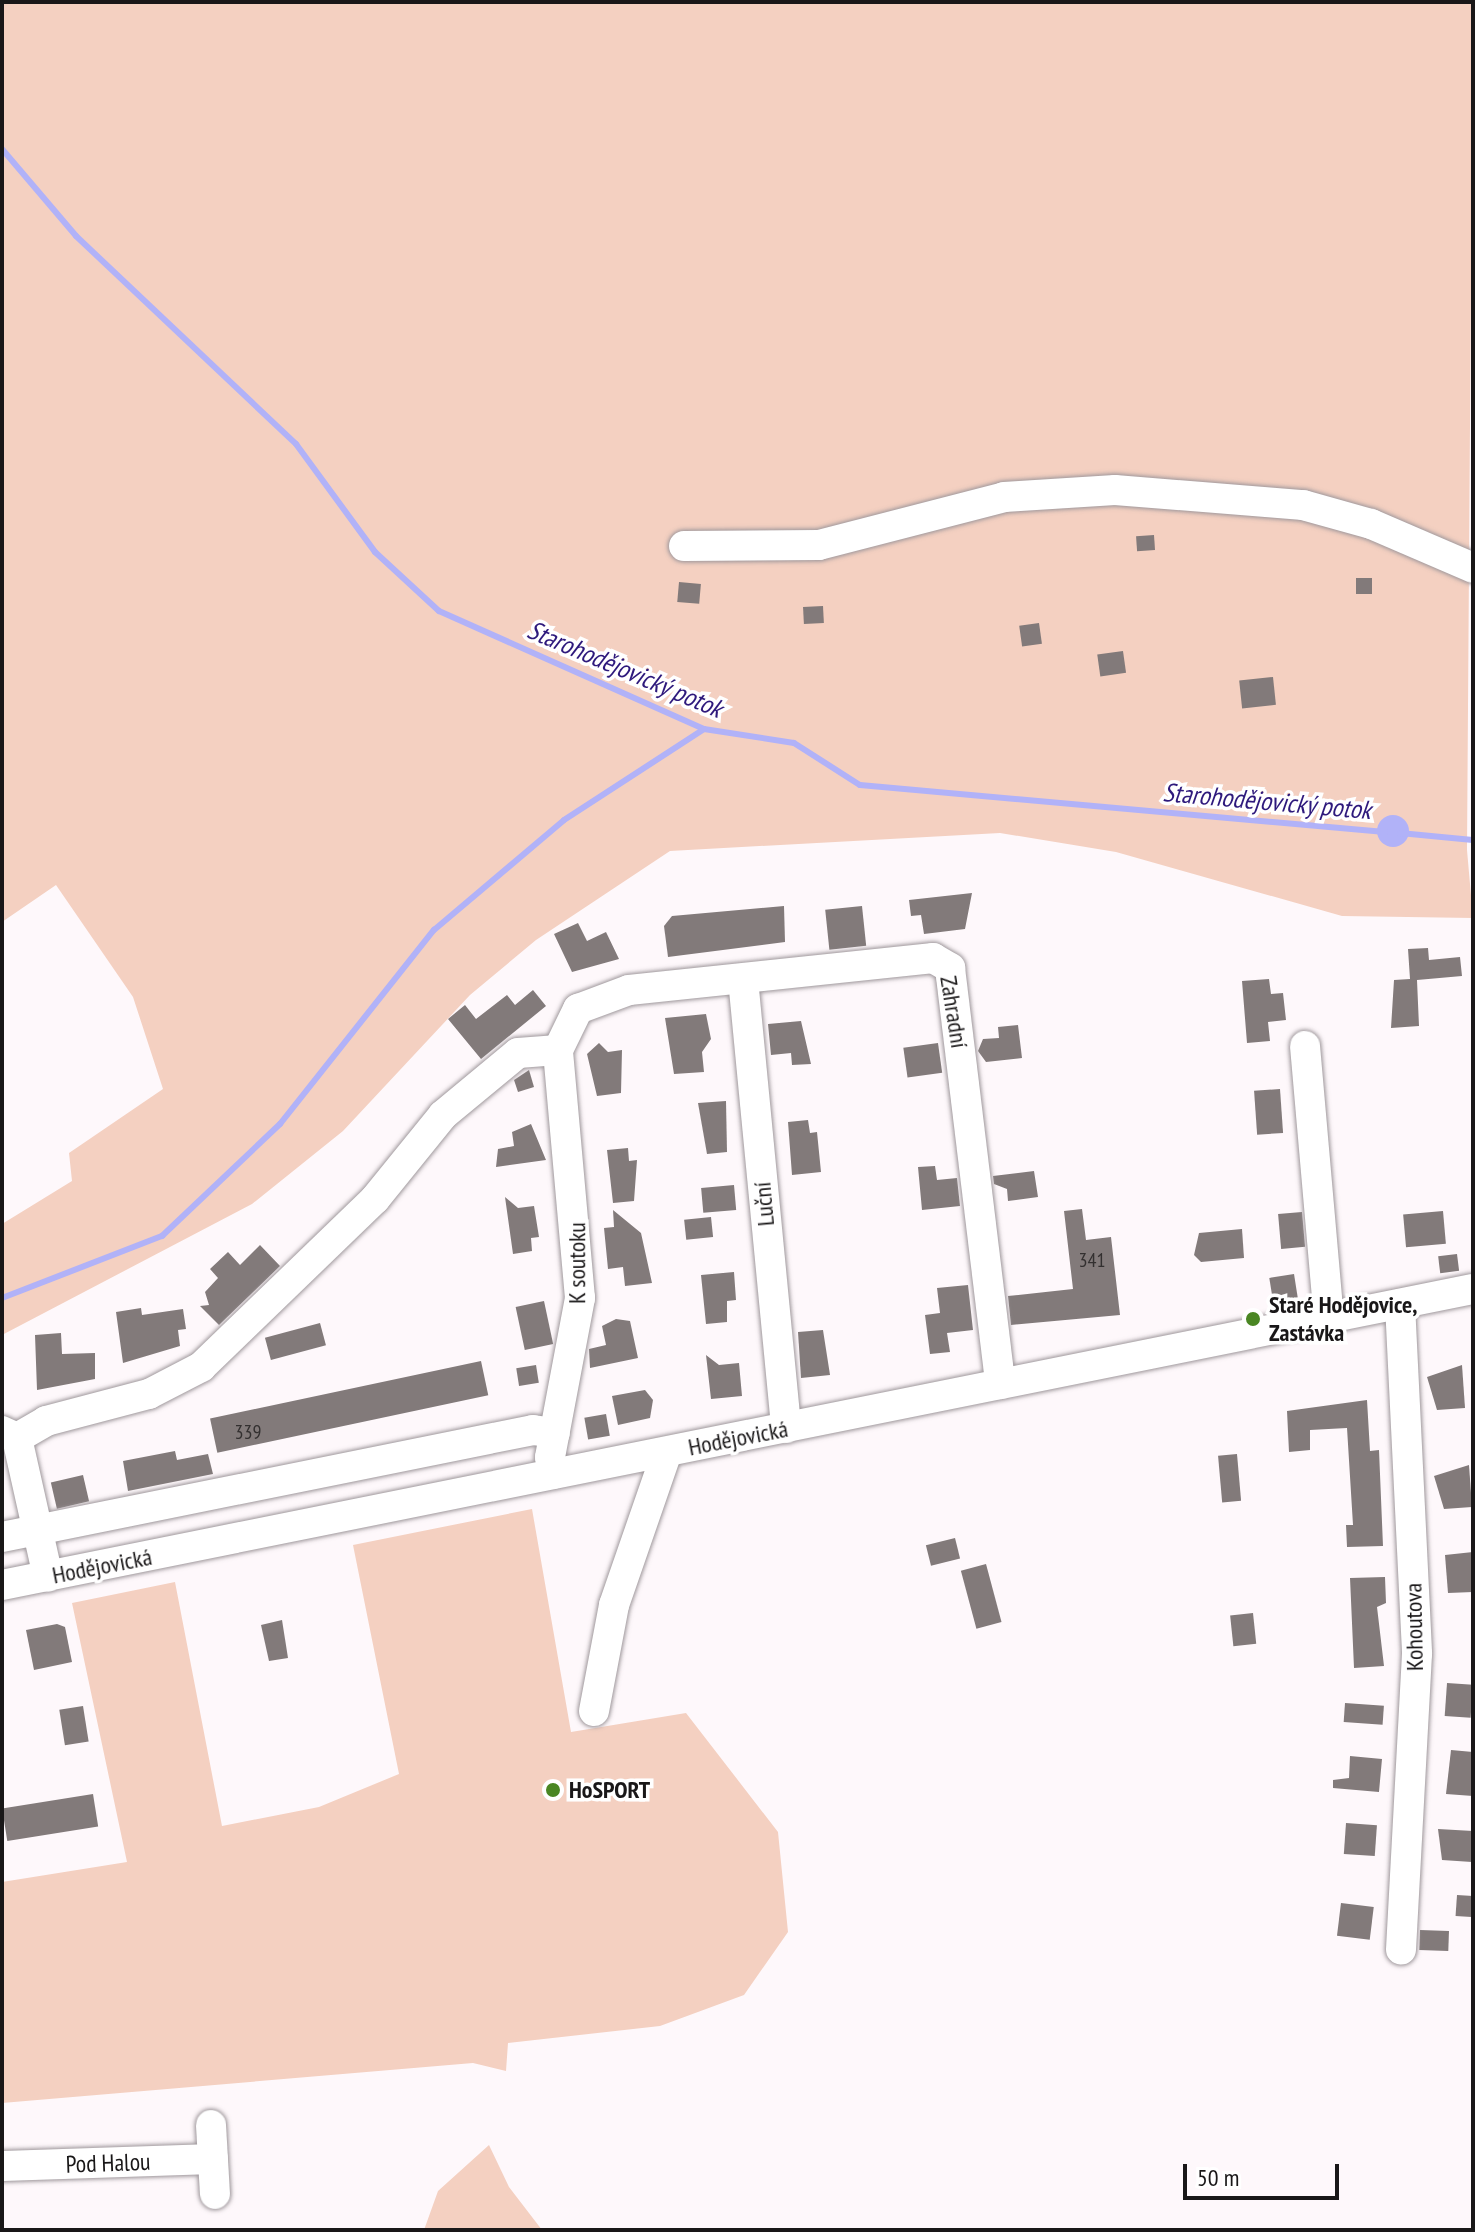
<!DOCTYPE html>
<meta charset="utf-8">
<style>
body{margin:0}
#map{position:relative;width:1475px;height:2232px;overflow:hidden;background:#fef8fb;font-family:"PT Sans Narrow",sans-serif}
div>[style]{position:absolute}
.green>*{inset:0;background:#f4d0c1}
.water>*{inset:0;background:#b1b2f8}
.round{border-radius:50%}
.stream>*{height:6px;margin:-3px;padding:0 3px;transform-origin:3px;border-radius:3px;background:#b1b2f8}
.building>*{inset:0;background:#827a7a;transform-origin:0 0}
.roads{filter:drop-shadow(0 0 2px #9f989c) drop-shadow(0 0 2px #9f989c)}
.minor>*{height:30px;margin:-15px;padding:0 15px;transform-origin:15px;border-radius:15px;background:#fff}
.dots>*{width:22px;height:22px;translate:-50% -50%;box-sizing:border-box;border:4px solid #fff;border-radius:50%}
span{translate:-50% -50%;white-space:nowrap;text-align:center;line-height:1.15;-webkit-text-stroke:7px #fff;paint-order:stroke}
.number-label{font-size:20px;color:#333030}
.number-label span{-webkit-text-stroke-width:0}
.street-label{font-size:24px;color:#191718}
.poi-label{font-size:24px;color:#191718;font-weight:700}
.left{translate:0 -50%;text-align:left}
.water-label{font-size:26px;color:#2e197c;font-style:italic}
.frame{position:absolute;inset:0;border:4px solid #191718;pointer-events:none}
.scale{position:absolute;left:1183px;top:2164px;width:156px;height:36px;box-sizing:border-box;border:4px solid #191718;border-top:0;padding-left:10px;font-size:24px;line-height:28px;white-space:nowrap;color:#191718;-webkit-text-stroke:6px #fff;paint-order:stroke}
</style>
<div id="map">
<div class="green">
<div style="clip-path:polygon(2px 2px,1473px 2px,1467px 850px,1473px 918px,1342px 916px,1116px 852px,1000px 833px,670px 851px,536px 940px,470px 995px,343px 1131px,252px 1204px,2px 1335px,2px 1224px,72px 1181px,69px 1153px,163px 1089px,133px 997px,56px 885px,2px 922px)"></div>
<div style="clip-path:polygon(532px 1509px,571px 1732px,686px 1713px,778px 1832px,788px 1932px,744px 1995px,660px 2026px,508px 2043px,506px 2071px,473px 2063px,2px 2103px,2px 1882px,127px 1862px,72px 1603px,175px 1582px,222px 1826px,319px 1807px,399px 1774px,353px 1545px)"></div>
<div style="clip-path:polygon(489px 2145px,509px 2187px,542px 2230px,424px 2230px,438px 2191px)"></div>
</div>
<div class="water">
<div class="round" style="left:1377px;top:815px;width:32px;height:32px"></div>
</div>
<div class="stream">
<div style="left:2px;top:149px;width:114px;rotate:49.6deg"></div>
<div style="left:76px;top:236px;width:303px;rotate:43.4deg"></div>
<div style="left:296px;top:444px;width:134px;rotate:53.8deg"></div>
<div style="left:375px;top:552px;width:87px;rotate:42.7deg"></div>
<div style="left:439px;top:611px;width:290px;rotate:24deg"></div>
<div style="left:704px;top:729px;width:91px;rotate:8.8deg"></div>
<div style="left:794px;top:743px;width:78px;rotate:32.5deg"></div>
<div style="left:860px;top:785px;width:527px;rotate:5.12deg"></div>
<div style="left:1400px;top:833px;width:73px;rotate:5.5deg"></div>
<div style="left:2px;top:1298px;width:172px;rotate:-21.2deg"></div>
<div style="left:162px;top:1236px;width:163px;rotate:-43.5deg"></div>
<div style="left:280px;top:1124px;width:248px;rotate:-51.6deg"></div>
<div style="left:434px;top:930px;width:170px;rotate:-40.2deg"></div>
<div style="left:564px;top:820px;width:167px;rotate:-33deg"></div>
</div>
<div class="building">
<div style="left:1154px;top:535px;width:15px;height:18px;rotate:86deg"></div>
<div style="left:1356px;top:578px;width:16px;height:16px"></div>
<div style="left:679px;top:582px;width:22px;height:20px;rotate:5deg"></div>
<div style="left:823px;top:606px;width:17px;height:20px;rotate:87deg"></div>
<div style="left:1039px;top:623px;width:21px;height:20px;rotate:82deg"></div>
<div style="left:1123px;top:651px;width:22px;height:26px;rotate:82deg"></div>
<div style="left:1273px;top:677px;width:28px;height:34px;rotate:84deg"></div>
<div style="clip-path:polygon(972px 893px,965px 929px,924px 934px,921px 915px,911px 916px,909px 900px)"></div>
<div style="clip-path:polygon(784px 906px,785px 942px,668px 957px,664px 926px,672px 916px)"></div>
<div style="left:862px;top:906px;width:40px;height:37px;rotate:84deg"></div>
<div style="clip-path:polygon(578px 923px,587px 941px,606px 932px,619px 959px,572px 972px,554px 934px)"></div>
<div style="clip-path:polygon(1428px 948px,1429px 960px,1460px 957px,1462px 976px,1417px 980px,1419px 1026px,1391px 1028px,1394px 980px,1410px 979px,1408px 949px)"></div>
<div style="clip-path:polygon(1269px 979px,1271px 994px,1283px 993px,1286px 1020px,1268px 1022px,1270px 1041px,1247px 1043px,1242px 981px)"></div>
<div style="clip-path:polygon(533px 990px,546px 1006px,481px 1059px,448px 1019px,465px 1005px,476px 1019px,507px 995px,515px 1005px)"></div>
<div style="clip-path:polygon(706px 1014px,711px 1039px,702px 1052px,704px 1072px,674px 1074px,665px 1018px)"></div>
<div style="clip-path:polygon(801px 1021px,811px 1064px,792px 1065px,791px 1053px,771px 1055px,768px 1024px)"></div>
<div style="clip-path:polygon(1018px 1025px,1022px 1058px,986px 1062px,978px 1051px,983px 1039px,999px 1038px,998px 1027px)"></div>
<div style="clip-path:polygon(599px 1043px,608px 1052px,622px 1050px,621px 1093px,597px 1096px,587px 1054px)"></div>
<div style="left:938px;top:1043px;width:30px;height:35px;rotate:82deg"></div>
<div style="clip-path:polygon(529px 1070px,534px 1087px,518px 1092px,514px 1080px)"></div>
<div style="left:1280px;top:1089px;width:44px;height:26px;rotate:86deg"></div>
<div style="clip-path:polygon(726px 1101px,727px 1152px,707px 1154px,698px 1103px)"></div>
<div style="clip-path:polygon(808px 1120px,810px 1133px,817px 1132px,821px 1172px,792px 1175px,788px 1122px)"></div>
<div style="clip-path:polygon(531px 1124px,546px 1160px,496px 1167px,498px 1149px,514px 1146px,512px 1132px)"></div>
<div style="clip-path:polygon(628px 1148px,629px 1161px,637px 1160px,634px 1201px,613px 1203px,607px 1150px)"></div>
<div style="clip-path:polygon(935px 1166px,937px 1180px,957px 1178px,960px 1206px,922px 1210px,918px 1167px)"></div>
<div style="clip-path:polygon(1034px 1171px,1038px 1197px,1008px 1201px,1007px 1189px,994px 1184px,993px 1176px)"></div>
<div style="left:734px;top:1185px;width:25px;height:33px;rotate:85deg"></div>
<div style="clip-path:polygon(505px 1197px,518px 1208px,534px 1206px,539px 1237px,531px 1238px,532px 1251px,513px 1254px)"></div>
<div style="clip-path:polygon(1082px 1209px,1086px 1240px,1111px 1237px,1120px 1315px,1011px 1325px,1008px 1296px,1073px 1289px,1064px 1211px)"></div>
<div style="clip-path:polygon(613px 1210px,641px 1233px,652px 1283px,625px 1286px,623px 1267px,608px 1269px,604px 1228px,614px 1227px)"></div>
<div style="left:1443px;top:1211px;width:33px;height:40px;rotate:85deg"></div>
<div style="left:1302px;top:1212px;width:35px;height:24px;rotate:85deg"></div>
<div style="left:711px;top:1217px;width:20px;height:27px;rotate:84deg"></div>
<div style="clip-path:polygon(1242px 1229px,1244px 1258px,1201px 1262px,1194px 1255px,1199px 1233px)"></div>
<div style="clip-path:polygon(260px 1245px,280px 1266px,219px 1325px,200px 1306px,209px 1305px,205px 1292px,218px 1278px,210px 1269px,228px 1252px,240px 1265px)"></div>
<div style="left:1457px;top:1254px;width:17px;height:19px;rotate:83deg"></div>
<div style="clip-path:polygon(734px 1272px,736px 1300px,727px 1301px,727px 1322px,706px 1324px,701px 1275px)"></div>
<div style="left:1294px;top:1274px;width:24px;height:25px;rotate:81deg"></div>
<div style="clip-path:polygon(968px 1285px,973px 1330px,947px 1333px,950px 1352px,930px 1354px,925px 1315px,940px 1313px,937px 1288px)"></div>
<div style="left:544px;top:1301px;width:44px;height:29px;rotate:78deg"></div>
<div style="clip-path:polygon(141px 1308px,142px 1315px,183px 1309px,186px 1329px,178px 1330px,180px 1346px,123px 1363px,116px 1312px)"></div>
<div style="clip-path:polygon(616px 1319px,630px 1321px,638px 1358px,590px 1368px,589px 1349px,606px 1345px,602px 1326px)"></div>
<div style="left:320px;top:1323px;width:23px;height:57px;rotate:75deg"></div>
<div style="clip-path:polygon(823px 1330px,830px 1375px,801px 1378px,798px 1332px)"></div>
<div style="clip-path:polygon(61px 1333px,62px 1354px,95px 1353px,95px 1379px,37px 1390px,35px 1335px)"></div>
<div style="clip-path:polygon(706px 1355px,719px 1365px,739px 1363px,742px 1396px,711px 1399px)"></div>
<div style="left:481px;top:1361px;width:35px;height:277px;rotate:78deg"></div>
<div style="left:536px;top:1365px;width:18px;height:20px;rotate:81deg"></div>
<div style="clip-path:polygon(1462px 1365px,1465px 1408px,1437px 1410px,1427px 1377px)"></div>
<div style="clip-path:polygon(645px 1390px,653px 1400px,650px 1418px,618px 1425px,612px 1396px)"></div>
<div style="clip-path:polygon(1367px 1400px,1370px 1451px,1379px 1450px,1383px 1546px,1347px 1547px,1346px 1525px,1353px 1525px,1347px 1428px,1310px 1430px,1310px 1450px,1289px 1452px,1287px 1411px)"></div>
<div style="left:606px;top:1414px;width:22px;height:22px;rotate:80deg"></div>
<div style="clip-path:polygon(175px 1451px,177px 1460px,208px 1454px,213px 1474px,128px 1491px,123px 1461px)"></div>
<div style="left:1237px;top:1454px;width:47px;height:19px;rotate:85deg"></div>
<div style="clip-path:polygon(1469px 1465px,1472px 1507px,1444px 1509px,1434px 1476px)"></div>
<div style="left:83px;top:1475px;width:27px;height:33px;rotate:77deg"></div>
<div style="left:955px;top:1538px;width:21px;height:30px;rotate:76deg"></div>
<div style="clip-path:polygon(1473px 1552px,1473px 1592px,1448px 1593px,1445px 1555px)"></div>
<div style="left:986px;top:1564px;width:60px;height:26px;rotate:75deg"></div>
<div style="clip-path:polygon(1385px 1577px,1386px 1603px,1377px 1607px,1384px 1666px,1354px 1668px,1350px 1578px)"></div>
<div style="left:1253px;top:1613px;width:31px;height:23px;rotate:84deg"></div>
<div style="clip-path:polygon(282px 1620px,288px 1658px,269px 1661px,261px 1625px)"></div>
<div style="clip-path:polygon(57px 1624px,65px 1627px,72px 1662px,34px 1670px,26px 1630px)"></div>
<div style="left:1447px;top:1683px;width:26px;height:33px;rotate:4deg"></div>
<div style="left:1345px;top:1703px;width:39px;height:19px;rotate:4deg"></div>
<div style="left:83px;top:1706px;width:36px;height:24px;rotate:81deg"></div>
<div style="clip-path:polygon(1451px 1750px,1473px 1752px,1473px 1796px,1446px 1794px)"></div>
<div style="clip-path:polygon(1350px 1756px,1382px 1759px,1379px 1792px,1333px 1788px,1333px 1780px,1349px 1778px)"></div>
<div style="left:93px;top:1794px;width:33px;height:92px;rotate:81deg"></div>
<div style="left:1346px;top:1823px;width:31px;height:31px;rotate:4deg"></div>
<div style="clip-path:polygon(1438px 1829px,1473px 1831px,1472px 1862px,1442px 1860px)"></div>
<div style="left:1457px;top:1895px;width:16px;height:21px;rotate:4deg"></div>
<div style="left:1341px;top:1903px;width:33px;height:33px;rotate:7deg"></div>
<div style="left:1420px;top:1930px;width:29px;height:20px;rotate:2deg"></div>
</div>
<div class="roads">
<div class="minor">
<div style="left:684px;top:546px;width:135px;rotate:-0.4deg"></div>
<div style="left:819px;top:545px;width:191px;rotate:-14.5deg"></div>
<div style="left:1004px;top:497px;width:111px;rotate:-3.6deg"></div>
<div style="left:1115px;top:490px;width:189px;rotate:4.6deg"></div>
<div style="left:1303px;top:505px;width:71px;rotate:15.6deg"></div>
<div style="left:1371px;top:524px;width:111px;rotate:23.3deg"></div>
<div style="left:743px;top:979px;width:451px;rotate:84.5deg"></div>
<div style="left:1305px;top:1046px;width:273px;rotate:85deg"></div>
<div style="left:1400px;top:1304px;width:350px;rotate:87.2deg"></div>
<div style="left:1417px;top:1654px;width:296px;rotate:93.1deg"></div>
<div style="left:2px;top:1431px;width:17px;rotate:25deg"></div>
<div style="left:17px;top:1438px;width:34px;rotate:-30deg"></div>
<div style="left:46px;top:1421px;width:106px;rotate:-14.7deg"></div>
<div style="left:149px;top:1394px;width:59px;rotate:-27.4deg"></div>
<div style="left:201px;top:1367px;width:242px;rotate:-44deg"></div>
<div style="left:375px;top:1199px;width:108px;rotate:-51deg"></div>
<div style="left:443px;top:1115px;width:97px;rotate:-39.6deg"></div>
<div style="left:518px;top:1053px;width:40px;rotate:-4.3deg"></div>
<div style="left:17px;top:1438px;width:142px;rotate:77.4deg"></div>
<div style="left:553px;top:1474px;width:17px;rotate:-100deg"></div>
<div style="left:550px;top:1457px;width:162px;rotate:-79.3deg"></div>
<div style="left:580px;top:1298px;width:249px;rotate:-95.1deg"></div>
<div style="left:558px;top:1050px;width:46px;rotate:-64deg"></div>
<div style="left:578px;top:1009px;width:54px;rotate:-20.4deg"></div>
<div style="left:629px;top:990px;width:306px;rotate:-6deg"></div>
<div style="left:933px;top:958px;width:20px;rotate:30deg"></div>
<div style="left:950px;top:968px;width:419px;rotate:83.1deg"></div>
<div style="left:2px;top:1537px;width:542px;rotate:-11.39deg"></div>
<div style="left:533px;top:1430px;width:22px;rotate:8deg"></div>
<div style="left:2px;top:1585px;width:1500px;rotate:-11.38deg"></div>
<div style="left:594px;top:1711px;width:108px;rotate:-79.3deg"></div>
<div style="left:614px;top:1605px;width:162px;rotate:-70.9deg"></div>
<div style="left:211px;top:2125px;width:69px;rotate:86.7deg"></div>
<div style="left:2px;top:2166px;width:211px;rotate:-1.9deg"></div>
</div>
</div>
<div class="dots">
<div style="left:1253px;top:1319px;background:#4a8623"></div>
<div style="left:553px;top:1790px;background:#4a8623"></div>
</div>
<div class="number-label">
<span style="left:1092px;top:1260px">341</span>
<span style="left:248px;top:1432px">339</span>
</div>
<div class="street-label">
<span style="left:954px;top:1012px;rotate:81deg">Zahradní</span>
<span style="left:764px;top:1204px;rotate:-95deg">Luční</span>
<span style="left:577px;top:1263px;rotate:-90deg">K soutoku</span>
<span style="left:738px;top:1438px;rotate:-11deg">Hodějovická</span>
<span style="left:102px;top:1566px;rotate:-11deg">Hodějovická</span>
<span style="left:1414px;top:1627px;rotate:-91deg">Kohoutova</span>
<span style="left:108px;top:2163px;rotate:-2deg">Pod Halou</span>
</div>
<div class="poi-label">
<span class="left" style="left:1269px;top:1319px">Staré Hodějovice,<br>Zastávka</span>
<span class="left" style="left:569px;top:1790px">HoSPORT</span>
</div>
<div class="water-label">
<span style="left:625px;top:669px;rotate:23deg">Starohodějovický potok</span>
<span style="left:1267px;top:801px;rotate:5deg">Starohodějovický potok</span>
</div>
<div class="frame"></div>
<div class="scale">50 m</div>
</div>
